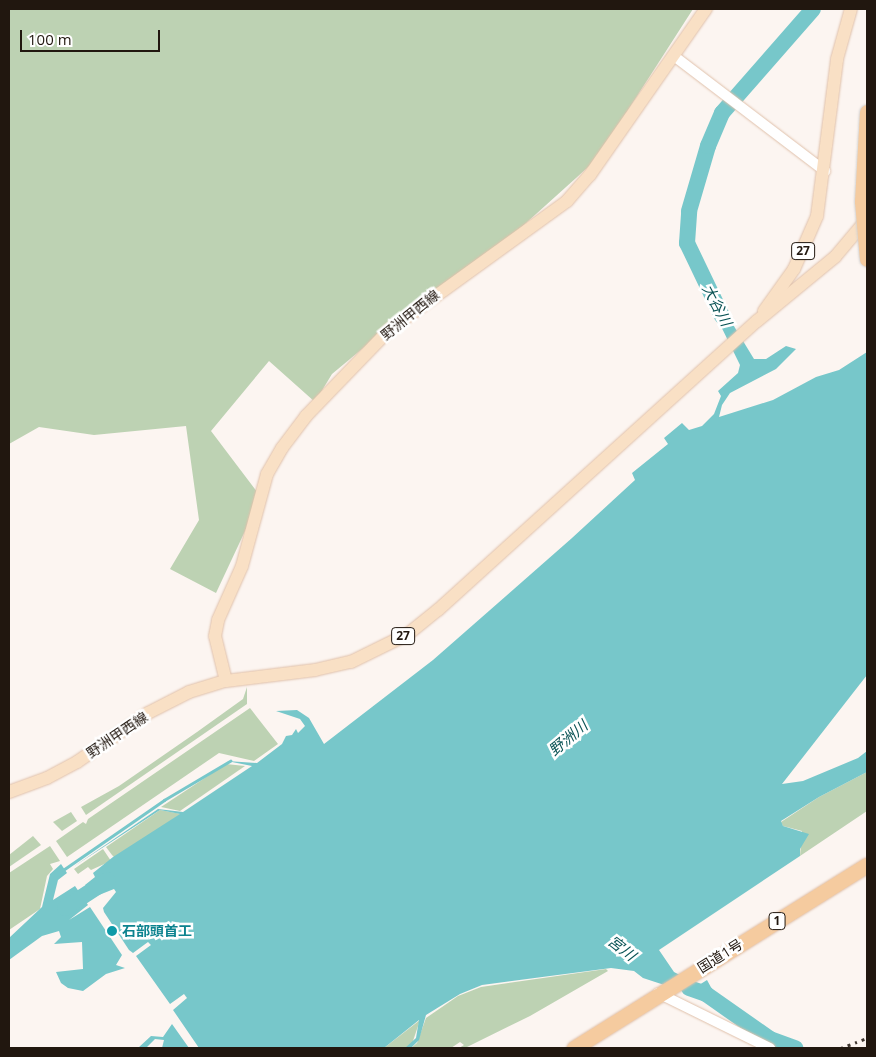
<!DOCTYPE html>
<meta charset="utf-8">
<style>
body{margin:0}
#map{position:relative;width:876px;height:1057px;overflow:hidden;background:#fcf5f1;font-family:"Open Sans","Noto Sans JP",sans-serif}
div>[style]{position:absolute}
.green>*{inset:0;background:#bdd2b3}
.water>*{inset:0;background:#77c7ca}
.stream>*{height:2.5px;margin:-1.25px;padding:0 1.25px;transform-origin:1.25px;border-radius:1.25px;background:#77c7ca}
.river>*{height:16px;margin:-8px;padding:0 8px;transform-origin:8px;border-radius:8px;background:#77c7ca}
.roads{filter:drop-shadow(0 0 1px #e0c1ab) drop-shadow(0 0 1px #e0c1ab)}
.minor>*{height:10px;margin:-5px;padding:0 5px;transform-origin:5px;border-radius:5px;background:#fff}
.major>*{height:12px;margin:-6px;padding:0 6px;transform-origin:6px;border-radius:6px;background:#f9e0c5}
.highway>*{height:15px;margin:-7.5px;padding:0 7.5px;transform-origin:7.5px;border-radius:7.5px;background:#f5cb9f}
.rail>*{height:2.5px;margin-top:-1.25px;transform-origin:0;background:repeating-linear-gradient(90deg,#40362f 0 2.5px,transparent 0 7.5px)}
.bridges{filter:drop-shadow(0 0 1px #d3d1cf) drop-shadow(0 0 1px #d3d1cf)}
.highway-bridge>*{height:15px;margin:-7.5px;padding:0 7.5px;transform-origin:7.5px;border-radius:7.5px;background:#f5cb9f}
.dots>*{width:14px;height:14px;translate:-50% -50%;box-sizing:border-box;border:2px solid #fff;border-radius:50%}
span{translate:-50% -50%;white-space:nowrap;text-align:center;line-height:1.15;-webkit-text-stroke:5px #fff;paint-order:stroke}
.shield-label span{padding:1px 4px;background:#fff;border:1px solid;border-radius:4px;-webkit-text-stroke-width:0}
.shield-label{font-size:12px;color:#21170f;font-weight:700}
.street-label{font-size:14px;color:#21170f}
.culture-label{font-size:14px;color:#0d838f;font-weight:700}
.left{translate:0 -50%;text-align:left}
.water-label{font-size:15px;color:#0a5355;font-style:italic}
.frame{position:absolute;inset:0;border:10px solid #21170f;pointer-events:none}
.scale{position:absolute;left:20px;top:30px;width:140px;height:22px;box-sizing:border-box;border:2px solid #21170f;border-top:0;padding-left:6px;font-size:15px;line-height:18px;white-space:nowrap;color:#21170f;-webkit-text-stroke:4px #fff;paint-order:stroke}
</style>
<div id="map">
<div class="green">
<div style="clip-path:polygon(9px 9px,693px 9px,596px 160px,494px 252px,422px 299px,332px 374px,315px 402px,269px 361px,211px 431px,261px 497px,216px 593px,170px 569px,199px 520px,186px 426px,94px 435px,39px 427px,9px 444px)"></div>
<div style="clip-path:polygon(247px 687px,247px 704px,86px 815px,81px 807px,119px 786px,197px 732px,243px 699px)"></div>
<div style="clip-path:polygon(250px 708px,278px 744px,254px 761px,219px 753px,67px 857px,56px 841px,83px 822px,86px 824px,88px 819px)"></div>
<div style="clip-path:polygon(226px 764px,245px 766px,180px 811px,161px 807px)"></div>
<div style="clip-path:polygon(867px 772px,867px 811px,800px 856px,802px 831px,783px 826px,781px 822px,819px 797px)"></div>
<div style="clip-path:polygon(160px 810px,181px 814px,115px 858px,112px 855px,106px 847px)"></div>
<div style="clip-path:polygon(71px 812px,77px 821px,62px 831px,53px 822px)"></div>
<div style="clip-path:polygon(33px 836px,41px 845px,9px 867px,9px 855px)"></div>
<div style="clip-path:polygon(50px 846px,60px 861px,50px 864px,53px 869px,47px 876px,40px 909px,9px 930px,9px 873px)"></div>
<div style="clip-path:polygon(103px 849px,111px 861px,91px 870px,88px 867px,78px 874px,74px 869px)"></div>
<div style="clip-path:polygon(606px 969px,608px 971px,530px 1016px,465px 1048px,459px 1048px,464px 1045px,460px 1042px,451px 1048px,411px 1048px,417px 1043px,426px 1018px,458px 996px,481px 987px)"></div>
<div style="clip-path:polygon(420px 1020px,412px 1044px,405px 1048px,384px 1048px)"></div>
</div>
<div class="water">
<div style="clip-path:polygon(715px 295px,754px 359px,766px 359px,786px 346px,796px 349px,776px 369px,730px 393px,722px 405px,719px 417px,773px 400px,816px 377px,839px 370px,867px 352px,867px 675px,782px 784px,803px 781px,858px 758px,867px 751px,867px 772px,819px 797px,781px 821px,783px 826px,809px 834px,800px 849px,800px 856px,659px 950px,674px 972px,699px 985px,707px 980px,713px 991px,707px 999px,643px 978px,634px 971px,611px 968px,482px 985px,460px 994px,426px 1015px,419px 1040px,411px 1048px,405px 1048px,416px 1038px,419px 1020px,384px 1048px,199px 1048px,173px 1010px,187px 998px,184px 994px,170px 1004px,136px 956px,151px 945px,148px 942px,133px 953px,129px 950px,104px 912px,103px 908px,116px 892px,114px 889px,94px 897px,85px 885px,95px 877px,93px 873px,113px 857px,180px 814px,160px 810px,73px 867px,158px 809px,183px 812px,252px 766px,227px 761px,257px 763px,282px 744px,286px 736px,292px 735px,296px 729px,298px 733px,305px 726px,300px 719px,276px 711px,297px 710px,309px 718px,324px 744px,433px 660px,572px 538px,635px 480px,632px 473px,668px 444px,664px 438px,682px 423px,689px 430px,702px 426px,714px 414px,721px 396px,718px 391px,738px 373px,740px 365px,712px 308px,714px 306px,710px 298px)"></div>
<div style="clip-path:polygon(61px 864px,67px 873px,58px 880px,53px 900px,75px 886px,88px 905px,69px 920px,90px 907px,122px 955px,116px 965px,125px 968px,106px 974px,83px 991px,68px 988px,61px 983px,56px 972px,83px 969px,82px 942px,54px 944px,61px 937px,59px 931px,42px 936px,9px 960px,9px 938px,42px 907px,50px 874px)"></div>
<div style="clip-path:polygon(172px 1024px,189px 1048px,162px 1048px,164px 1040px,155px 1039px,146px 1048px,138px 1048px,151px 1036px,163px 1037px)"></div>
</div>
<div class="stream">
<div style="left:63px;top:870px;width:123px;rotate:-34.7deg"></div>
<div style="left:164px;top:800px;width:77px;rotate:-30.6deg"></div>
</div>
<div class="river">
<div style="left:722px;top:316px;width:81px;rotate:-115.6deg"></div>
<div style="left:687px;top:243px;width:32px;rotate:-86deg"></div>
<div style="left:689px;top:211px;width:68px;rotate:-73.7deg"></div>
<div style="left:708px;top:146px;width:36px;rotate:-67deg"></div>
<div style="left:722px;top:113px;width:138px;rotate:-48.8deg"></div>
<div style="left:65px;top:908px;width:51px;rotate:-33.1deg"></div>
<div style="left:689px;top:988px;width:18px;rotate:19deg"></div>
<div style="left:706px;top:994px;width:78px;rotate:35.1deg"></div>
<div style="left:770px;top:1039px;width:27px;rotate:20deg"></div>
</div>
<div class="roads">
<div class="minor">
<div style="left:674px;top:56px;width:190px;rotate:37.3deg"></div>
<div style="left:658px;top:993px;width:125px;rotate:26.2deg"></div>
</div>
<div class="major">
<div style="left:764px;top:311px;width:52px;rotate:-54.5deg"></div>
<div style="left:794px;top:269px;width:58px;rotate:-66.5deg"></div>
<div style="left:817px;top:216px;width:158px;rotate:-82.7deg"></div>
<div style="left:837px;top:59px;width:52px;rotate:-74.4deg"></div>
<div style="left:226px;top:681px;width:46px;rotate:-103.7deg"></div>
<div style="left:215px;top:636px;width:16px;rotate:-79deg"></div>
<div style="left:218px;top:620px;width:59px;rotate:-66deg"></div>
<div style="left:242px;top:566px;width:95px;rotate:-74.8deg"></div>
<div style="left:267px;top:474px;width:30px;rotate:-60deg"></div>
<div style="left:282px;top:448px;width:40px;rotate:-53deg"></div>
<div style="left:306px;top:416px;width:120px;rotate:-46deg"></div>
<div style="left:389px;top:330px;width:220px;rotate:-35.9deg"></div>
<div style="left:567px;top:201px;width:35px;rotate:-49deg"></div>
<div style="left:590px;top:175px;width:203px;rotate:-55.1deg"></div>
<div style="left:9px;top:792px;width:40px;rotate:-20.2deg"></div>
<div style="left:47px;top:778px;width:34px;rotate:-28deg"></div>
<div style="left:77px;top:762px;width:86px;rotate:-34.6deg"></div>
<div style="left:148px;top:713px;width:46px;rotate:-27.1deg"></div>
<div style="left:189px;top:692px;width:39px;rotate:-17deg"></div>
<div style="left:226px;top:681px;width:90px;rotate:-7deg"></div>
<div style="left:315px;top:670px;width:37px;rotate:-13deg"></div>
<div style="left:351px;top:662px;width:64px;rotate:-26.2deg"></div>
<div style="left:408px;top:634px;width:38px;rotate:-39deg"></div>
<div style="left:438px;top:610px;width:430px;rotate:-42.2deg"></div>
<div style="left:757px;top:321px;width:101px;rotate:-39.4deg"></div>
<div style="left:835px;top:257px;width:50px;rotate:-49.9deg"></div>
</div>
<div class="highway">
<div style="left:574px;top:1048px;width:345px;rotate:-32deg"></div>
</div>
</div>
<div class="rail">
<div style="left:841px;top:1048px;width:28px;rotate:-21deg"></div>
</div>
<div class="bridges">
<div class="highway-bridge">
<div style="left:867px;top:112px;width:89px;rotate:93.2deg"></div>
<div style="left:862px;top:201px;width:58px;rotate:85.1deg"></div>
</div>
</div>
<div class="dots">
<div style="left:112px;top:931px;background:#0f9aa8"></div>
</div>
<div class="shield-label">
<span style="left:803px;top:251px">27</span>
<span style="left:403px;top:636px">27</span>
<span style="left:777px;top:921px">1</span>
</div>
<div class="street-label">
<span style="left:410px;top:315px;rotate:-39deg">野洲甲西線</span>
<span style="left:117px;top:735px;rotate:-34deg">野洲甲西線</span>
<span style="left:720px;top:956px;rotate:-32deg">国道1号</span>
</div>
<div class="culture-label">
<span class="left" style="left:122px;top:931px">石部頭首工</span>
</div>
<div class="water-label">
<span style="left:717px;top:305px;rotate:62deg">大谷川</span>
<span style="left:568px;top:738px;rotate:-40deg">野洲川</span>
<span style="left:622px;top:948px;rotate:38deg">宮川</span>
</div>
<div class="frame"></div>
<div class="scale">100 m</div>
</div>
